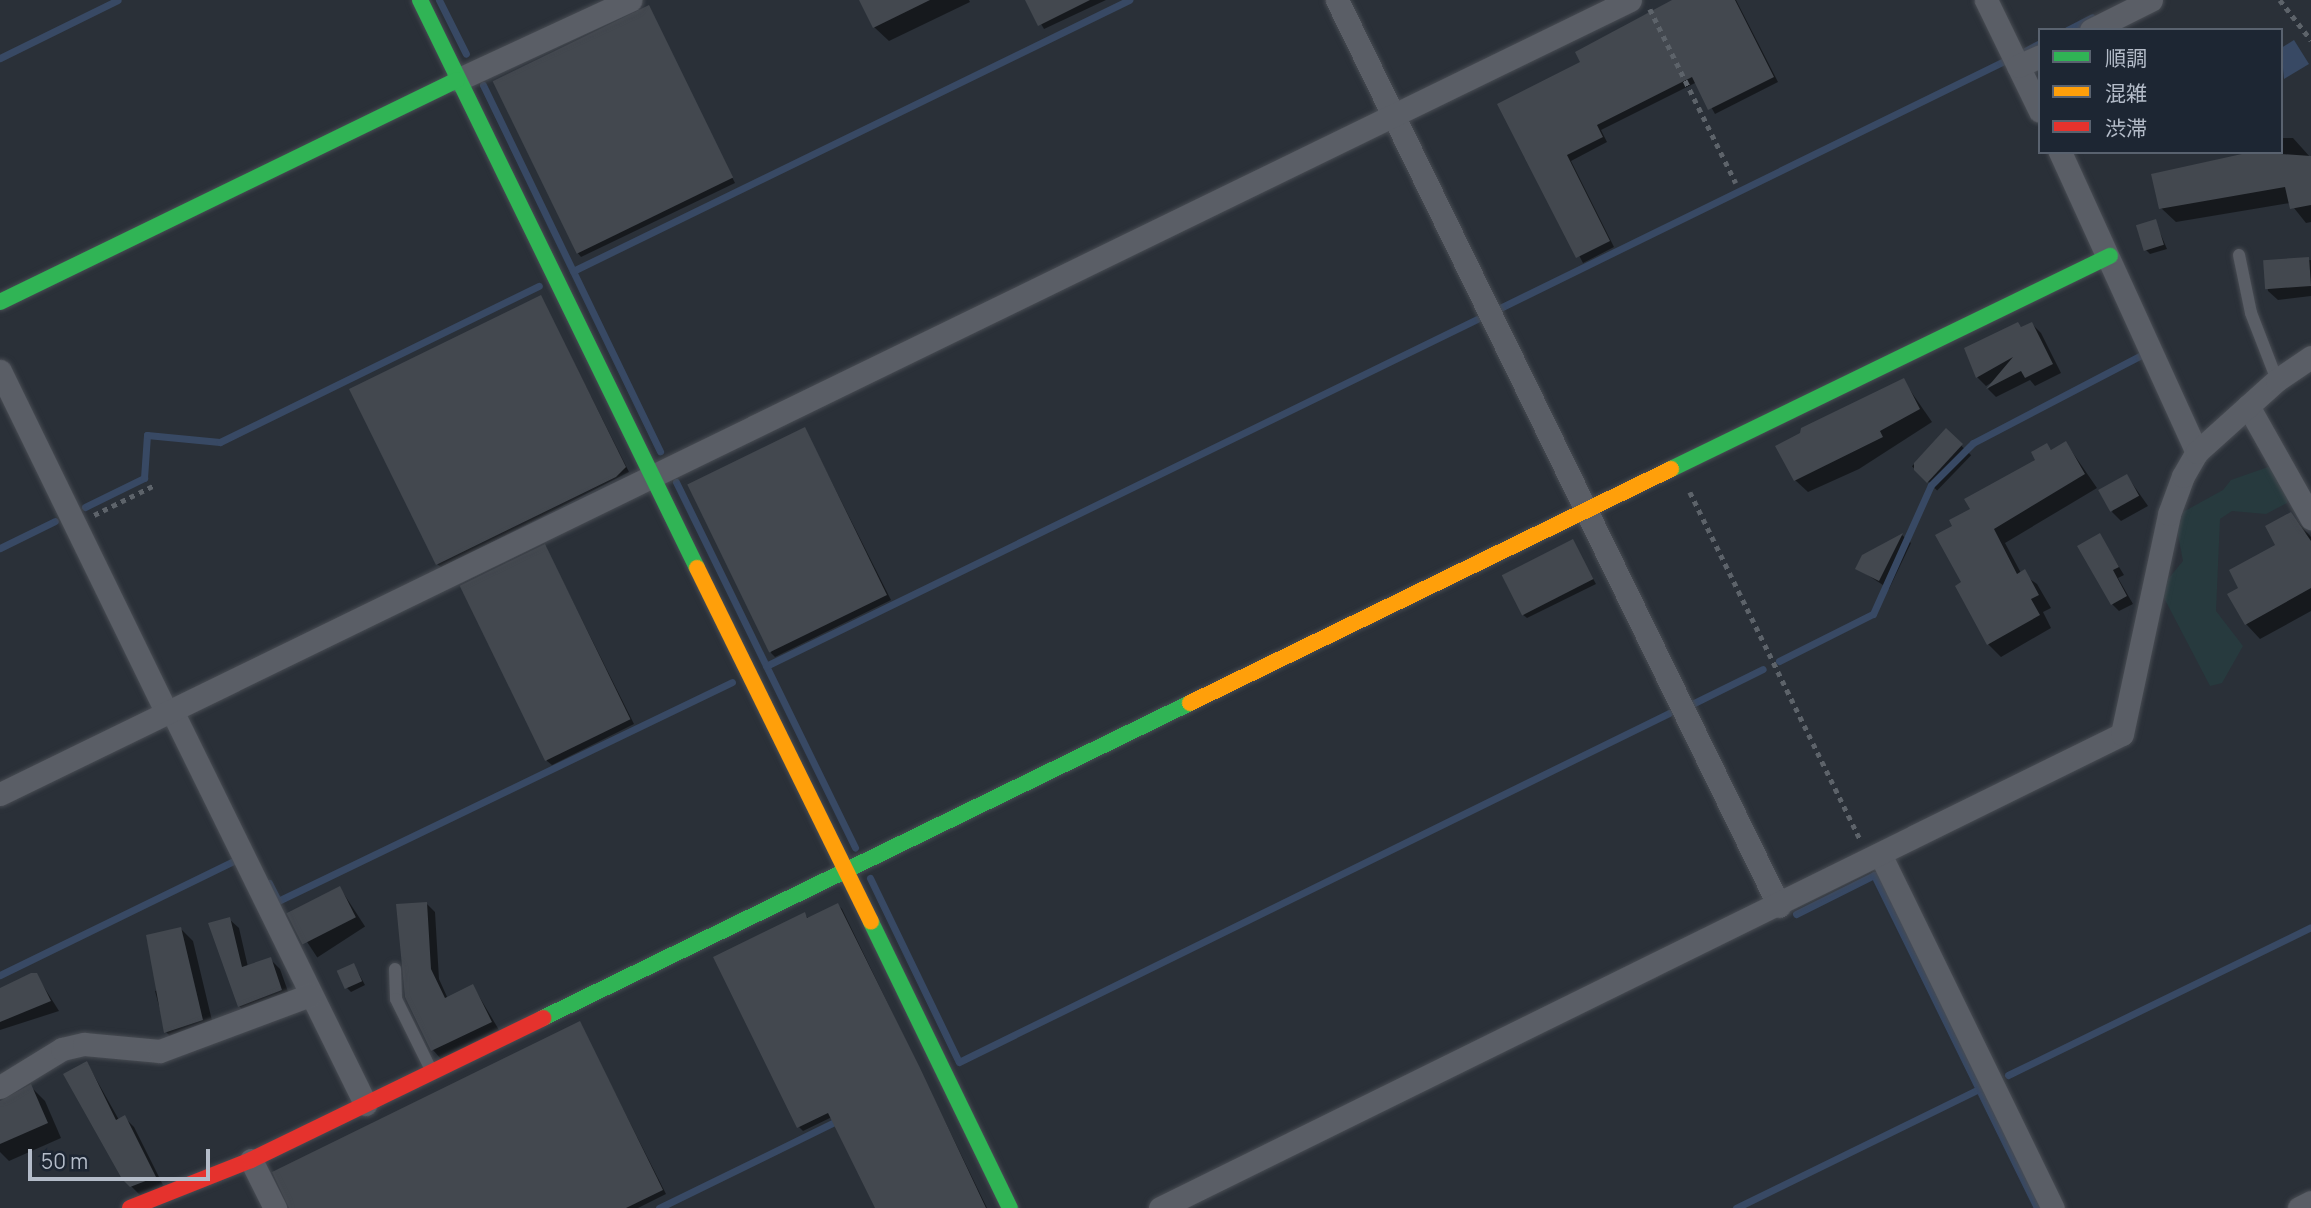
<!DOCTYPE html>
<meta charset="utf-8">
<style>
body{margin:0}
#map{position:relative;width:2311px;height:1208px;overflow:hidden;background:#2a3038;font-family:Manrope,"Noto Sans JP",sans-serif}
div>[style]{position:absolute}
.green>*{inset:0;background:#273a3e}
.water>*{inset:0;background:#384964}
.shadow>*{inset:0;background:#0007;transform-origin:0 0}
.stream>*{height:7px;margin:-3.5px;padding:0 3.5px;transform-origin:3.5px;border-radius:3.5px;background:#384964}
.building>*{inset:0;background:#43484f;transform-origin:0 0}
.path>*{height:4.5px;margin-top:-2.25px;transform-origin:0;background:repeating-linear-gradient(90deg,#5d636a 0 5px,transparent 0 10px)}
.roads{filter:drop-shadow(0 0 2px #484c53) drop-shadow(0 0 2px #484c53)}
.lane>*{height:12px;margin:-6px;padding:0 6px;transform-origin:6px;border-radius:6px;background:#5a5e66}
.street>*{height:23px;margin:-11.5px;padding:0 11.5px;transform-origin:11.5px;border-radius:11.5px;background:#5a5e66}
.fast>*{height:16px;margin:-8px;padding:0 8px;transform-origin:8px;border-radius:8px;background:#30b455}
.slow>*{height:16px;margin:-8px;padding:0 8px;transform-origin:8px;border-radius:8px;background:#ff9f0a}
.jam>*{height:16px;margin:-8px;padding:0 8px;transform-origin:8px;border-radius:8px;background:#e5322d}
span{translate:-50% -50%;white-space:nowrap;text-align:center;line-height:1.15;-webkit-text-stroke:7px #1d2633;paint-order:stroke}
.legend{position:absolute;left:2038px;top:28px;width:245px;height:126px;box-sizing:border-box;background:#1d2633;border:2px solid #59626f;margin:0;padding:9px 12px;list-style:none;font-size:21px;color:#b4bcc9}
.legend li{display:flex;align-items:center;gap:14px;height:35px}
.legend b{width:35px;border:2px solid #59626f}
.scale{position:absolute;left:28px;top:1149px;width:182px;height:32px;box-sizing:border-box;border:4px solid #b4bcc9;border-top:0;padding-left:9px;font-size:21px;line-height:24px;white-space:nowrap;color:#b4bcc9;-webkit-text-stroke:5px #1d2633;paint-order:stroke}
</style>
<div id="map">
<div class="green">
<div style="clip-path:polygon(2271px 466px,2288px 495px,2287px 503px,2266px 514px,2232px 511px,2220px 519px,2216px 611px,2243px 646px,2222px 683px,2210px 686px,2163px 596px,2168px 579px,2183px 561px,2176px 524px,2183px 512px,2223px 490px,2231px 480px)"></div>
</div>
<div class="water">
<div style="clip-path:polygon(2294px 40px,2309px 64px,2284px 79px,2281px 48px)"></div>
</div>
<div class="shadow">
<div style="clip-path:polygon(861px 0,969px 0,970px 2px,889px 41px,874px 27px)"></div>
<div style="clip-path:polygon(1027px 0,1106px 0,1044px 29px)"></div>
<div style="clip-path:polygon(1678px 0,1736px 0,1778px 82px,1715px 114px,1697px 82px,1601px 130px,1607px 142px,1571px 161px,1614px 247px,1583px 263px,1500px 104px,1582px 62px)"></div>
<div style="clip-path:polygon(648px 7px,735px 183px,581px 257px,577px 252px)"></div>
<div style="clip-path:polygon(2281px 138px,2293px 138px,2311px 158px,2311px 222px,2306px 223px,2290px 203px,2176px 222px,2161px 208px,2153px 176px,2261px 152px,2281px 152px)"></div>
<div style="clip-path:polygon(2155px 221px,2167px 249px,2150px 254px,2146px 250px)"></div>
<div style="clip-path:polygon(2311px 260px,2311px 296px,2278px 300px,2268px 291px,2265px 264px)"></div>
<div style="clip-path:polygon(541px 297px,629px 472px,442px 568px,437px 564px)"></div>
<div style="clip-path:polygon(2018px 324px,2023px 329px,2032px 324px,2041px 333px,2061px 373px,2035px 386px,2030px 380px,1996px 397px,1988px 389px,1994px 381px,1986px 386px,1977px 377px)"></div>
<div style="clip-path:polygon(1903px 380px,1932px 422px,1859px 469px,1808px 492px,1795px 480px)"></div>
<div style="clip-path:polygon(805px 429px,891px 600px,775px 657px,771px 653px)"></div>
<div style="left:1946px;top:431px;width:35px;height:49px;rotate:44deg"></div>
<div style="clip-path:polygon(2066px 443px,2097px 488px,2005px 543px,2021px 573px,2037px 584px,2051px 608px,2043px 612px,2051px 628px,2001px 657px,1988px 644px,1964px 583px,1955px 526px,2038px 461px,2047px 445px,2052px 451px)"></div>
<div style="clip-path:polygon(2127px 476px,2148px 506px,2121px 521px,2112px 512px)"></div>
<div style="clip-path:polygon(2291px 514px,2311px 537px,2311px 611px,2260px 639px,2246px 624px,2241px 588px,2277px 545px)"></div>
<div style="clip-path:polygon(1902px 535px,1911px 543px,1889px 589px,1857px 568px,1863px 556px)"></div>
<div style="clip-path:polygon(2100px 536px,2124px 575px,2118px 578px,2133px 604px,2119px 611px,2112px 604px)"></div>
<div style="clip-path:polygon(1572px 541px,1596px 584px,1527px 618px,1522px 614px)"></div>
<div style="clip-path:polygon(545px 546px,634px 724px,552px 765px,547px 761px)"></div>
<div style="left:340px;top:888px;width:46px;height:57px;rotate:57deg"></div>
<div style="clip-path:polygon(426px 903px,435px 912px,439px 979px,448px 999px,473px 986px,499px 1030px,441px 1059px,433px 1050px)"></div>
<div style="clip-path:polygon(838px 905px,842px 909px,987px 1208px,877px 1208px,832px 1117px,803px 1131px,799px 1127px,804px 914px,809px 919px)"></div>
<div style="clip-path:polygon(229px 919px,239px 928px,248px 967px,270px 959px,280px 969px,291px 1000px,249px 1016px,239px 1006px)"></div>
<div style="clip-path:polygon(180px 928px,193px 941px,215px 1033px,179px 1045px,166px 1032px,155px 991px,161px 989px)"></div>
<div style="clip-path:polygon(354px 965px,365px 985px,351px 992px,347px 988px)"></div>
<div style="clip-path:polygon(37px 976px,59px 1011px,0 1030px,0 992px)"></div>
<div style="clip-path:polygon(580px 1024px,666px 1194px,638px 1208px,292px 1208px)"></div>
<div style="clip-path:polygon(87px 1063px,119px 1120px,124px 1117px,134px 1127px,164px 1187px,141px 1196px,131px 1186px)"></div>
<div style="clip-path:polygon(31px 1087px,45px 1101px,61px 1138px,9px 1161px,0 1152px,0 1101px)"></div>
</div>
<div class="stream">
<div style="left:439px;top:0;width:60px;rotate:63.4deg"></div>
<div style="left:2067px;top:30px;width:28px;rotate:-27deg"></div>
<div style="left:2025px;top:51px;width:17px;rotate:-28deg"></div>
<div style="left:0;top:58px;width:131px;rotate:-26.2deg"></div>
<div style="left:483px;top:85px;width:407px;rotate:64.2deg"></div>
<div style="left:573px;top:271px;width:619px;rotate:-25.99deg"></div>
<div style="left:1498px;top:309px;width:564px;rotate:-26.11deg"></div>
<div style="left:676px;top:482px;width:407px;rotate:63.9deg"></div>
<div style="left:85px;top:507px;width:66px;rotate:-26.2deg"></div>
<div style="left:144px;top:478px;width:43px;rotate:-86deg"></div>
<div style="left:147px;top:435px;width:73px;rotate:5.5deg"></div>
<div style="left:220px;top:442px;width:355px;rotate:-26.1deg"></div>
<div style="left:0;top:548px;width:61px;rotate:-26.1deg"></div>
<div style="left:1779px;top:661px;width:105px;rotate:-26.6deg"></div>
<div style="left:1873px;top:614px;width:141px;rotate:-65.8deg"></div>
<div style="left:1931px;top:485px;width:59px;rotate:-45deg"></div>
<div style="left:1973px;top:443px;width:192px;rotate:-27.6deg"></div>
<div style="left:766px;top:666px;width:791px;rotate:-26.01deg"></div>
<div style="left:1690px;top:705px;width:81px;rotate:-26.3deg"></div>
<div style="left:870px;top:878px;width:204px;rotate:64.2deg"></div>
<div style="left:959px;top:1062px;width:791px;rotate:-26.18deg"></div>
<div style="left:269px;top:883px;width:20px;rotate:63deg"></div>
<div style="left:278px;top:901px;width:504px;rotate:-25.75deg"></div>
<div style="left:1796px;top:914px;width:87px;rotate:-26.6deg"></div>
<div style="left:1874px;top:875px;width:371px;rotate:63.9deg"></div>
<div style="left:0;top:975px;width:263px;rotate:-26deg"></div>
<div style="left:2008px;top:1075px;width:337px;rotate:-26deg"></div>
<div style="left:659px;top:1208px;width:203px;rotate:-26.1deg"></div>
<div style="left:1736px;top:1208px;width:273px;rotate:-26.1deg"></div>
</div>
<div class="building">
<div style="clip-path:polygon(859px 0,930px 0,873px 28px)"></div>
<div style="clip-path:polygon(1025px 0,1090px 0,1038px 26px)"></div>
<div style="clip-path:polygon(1672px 0,1735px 0,1774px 77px,1708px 110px,1692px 77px,1597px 125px,1603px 137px,1567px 155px,1610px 241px,1576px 258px,1497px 104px,1580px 62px,1575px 52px)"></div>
<div style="left:649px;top:5px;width:192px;height:174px;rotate:64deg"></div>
<div style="clip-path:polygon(2251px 152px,2311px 156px,2311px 205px,2290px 209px,2285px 187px,2159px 209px,2151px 174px)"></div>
<div style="left:2156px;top:219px;width:27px;height:21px;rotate:73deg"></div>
<div style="left:2309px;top:257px;width:29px;height:46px;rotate:86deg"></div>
<div style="clip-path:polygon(541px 295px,626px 467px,616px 477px,436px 565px,349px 389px)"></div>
<div style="clip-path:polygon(2018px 322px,2021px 327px,2032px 322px,2053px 364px,2025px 378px,2021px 371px,1986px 389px,2013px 357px,1976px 378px,1964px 348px)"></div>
<div style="clip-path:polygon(1904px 378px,1920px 409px,1880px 431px,1883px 437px,1794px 481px,1775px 446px,1800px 433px,1801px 428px)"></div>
<div style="left:805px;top:427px;width:187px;height:131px;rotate:64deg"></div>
<div style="clip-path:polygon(1946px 428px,1963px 444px,1927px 483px,1914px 470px,1914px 463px)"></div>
<div style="clip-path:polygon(2066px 441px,2085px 474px,1994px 529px,2017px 574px,2025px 569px,2039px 595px,2031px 599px,2040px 615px,1987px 645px,1955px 586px,1961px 582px,1935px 535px,1952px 526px,1949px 520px,1970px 509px,1964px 499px,2035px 460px,2031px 452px,2047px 443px,2051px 450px)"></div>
<div style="left:2127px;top:474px;width:25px;height:33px;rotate:61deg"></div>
<div style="clip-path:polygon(2291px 512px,2311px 541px,2311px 588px,2245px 625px,2227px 594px,2238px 588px,2229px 570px,2275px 545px,2265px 526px)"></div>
<div style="clip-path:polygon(1903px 533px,1879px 581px,1855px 569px,1862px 555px)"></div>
<div style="clip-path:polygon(2100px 533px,2119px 567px,2113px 570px,2127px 596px,2111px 605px,2077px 546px)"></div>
<div style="left:1573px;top:539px;width:45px;height:80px;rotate:63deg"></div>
<div style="left:545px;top:544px;width:195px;height:95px;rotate:64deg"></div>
<div style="left:340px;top:886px;width:35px;height:60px;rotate:63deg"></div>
<div style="clip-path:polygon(427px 902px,431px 969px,445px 998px,473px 984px,492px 1022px,431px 1051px,405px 997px,396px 904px)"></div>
<div style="clip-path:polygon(838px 903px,920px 1068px,986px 1208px,875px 1208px,828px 1113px,797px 1128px,713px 957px,805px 912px,807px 918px)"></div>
<div style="clip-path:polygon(230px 917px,242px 967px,271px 957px,282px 990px,238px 1007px,208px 923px)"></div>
<div style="clip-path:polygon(181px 927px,203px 1020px,164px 1033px,146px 935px)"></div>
<div style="left:354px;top:963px;width:20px;height:19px;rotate:66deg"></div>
<div style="clip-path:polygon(31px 973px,37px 973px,51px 1001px,0 1022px,0 988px)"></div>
<div style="clip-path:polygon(580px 1021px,663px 1190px,626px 1208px,289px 1208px,272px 1172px)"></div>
<div style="clip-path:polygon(87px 1061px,116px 1120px,125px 1115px,156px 1177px,130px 1187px,122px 1179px,63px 1074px)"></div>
<div style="clip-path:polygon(31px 1084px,48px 1123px,0 1144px,0 1101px)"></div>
</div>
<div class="path">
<div style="left:2280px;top:0;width:51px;rotate:52.2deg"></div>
<div style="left:1650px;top:9px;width:194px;rotate:63.7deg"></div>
<div style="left:1690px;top:492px;width:386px;rotate:63.9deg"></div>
<div style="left:94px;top:515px;width:66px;rotate:-26.2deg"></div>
</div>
<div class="roads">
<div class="lane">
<div style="left:2239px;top:255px;width:59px;rotate:78.3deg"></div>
<div style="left:2251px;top:313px;width:72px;rotate:68.8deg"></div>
<div style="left:395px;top:969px;width:30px;rotate:88deg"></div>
<div style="left:396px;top:999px;width:81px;rotate:63.7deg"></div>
</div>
<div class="street">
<div style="left:1337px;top:0;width:1008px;rotate:63.99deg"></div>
<div style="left:1986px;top:0;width:123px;rotate:64.1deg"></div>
<div style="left:2091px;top:30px;width:67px;rotate:-26.6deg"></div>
<div style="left:2018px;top:66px;width:24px;rotate:-24deg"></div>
<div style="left:457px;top:80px;width:191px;rotate:-24.8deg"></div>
<div style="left:2060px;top:152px;width:330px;rotate:65.5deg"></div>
<div style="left:0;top:371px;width:381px;rotate:64deg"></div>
<div style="left:2248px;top:406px;width:129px;rotate:60.6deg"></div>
<div style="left:172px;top:711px;width:438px;rotate:63.8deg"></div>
<div style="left:0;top:794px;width:1813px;rotate:-25.97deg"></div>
<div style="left:1881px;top:856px;width:392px;rotate:64deg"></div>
<div style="left:0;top:1087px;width:73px;rotate:-31.5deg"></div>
<div style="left:62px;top:1049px;width:23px;rotate:-13deg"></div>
<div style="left:84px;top:1044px;width:76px;rotate:5.3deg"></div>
<div style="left:160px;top:1051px;width:160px;rotate:-20.5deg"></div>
<div style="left:251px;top:1160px;width:54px;rotate:63.4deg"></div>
<div style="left:1160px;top:1208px;width:1072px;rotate:-26.23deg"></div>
<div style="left:2122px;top:734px;width:225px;rotate:-77.9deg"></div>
<div style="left:2169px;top:514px;width:40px;rotate:-69.8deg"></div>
<div style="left:2183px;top:476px;width:28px;rotate:-60deg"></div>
<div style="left:2197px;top:452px;width:108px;rotate:-42deg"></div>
<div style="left:2277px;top:380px;width:41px;rotate:-34.1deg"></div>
<div style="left:2299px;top:1208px;width:13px;rotate:-27deg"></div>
</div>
<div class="fast">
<div style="left:420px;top:0;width:632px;rotate:64deg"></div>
<div style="left:0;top:302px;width:508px;rotate:-25.91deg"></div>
<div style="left:1671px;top:469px;width:488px;rotate:-25.9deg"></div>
<div style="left:871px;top:922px;width:318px;rotate:64.1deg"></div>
<div style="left:543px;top:1018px;width:720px;rotate:-25.96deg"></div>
</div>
<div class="slow">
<div style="left:697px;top:568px;width:394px;rotate:63.8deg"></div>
<div style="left:1190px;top:703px;width:535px;rotate:-25.94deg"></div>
</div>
<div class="jam">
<div style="left:130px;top:1208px;width:130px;rotate:-21.6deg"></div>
<div style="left:251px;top:1160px;width:325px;rotate:-25.9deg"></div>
</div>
</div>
<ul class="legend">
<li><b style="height:9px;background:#30b455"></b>順調</li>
<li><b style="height:9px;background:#ff9f0a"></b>混雑</li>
<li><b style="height:9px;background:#e5322d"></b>渋滞</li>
</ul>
<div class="scale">50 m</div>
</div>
